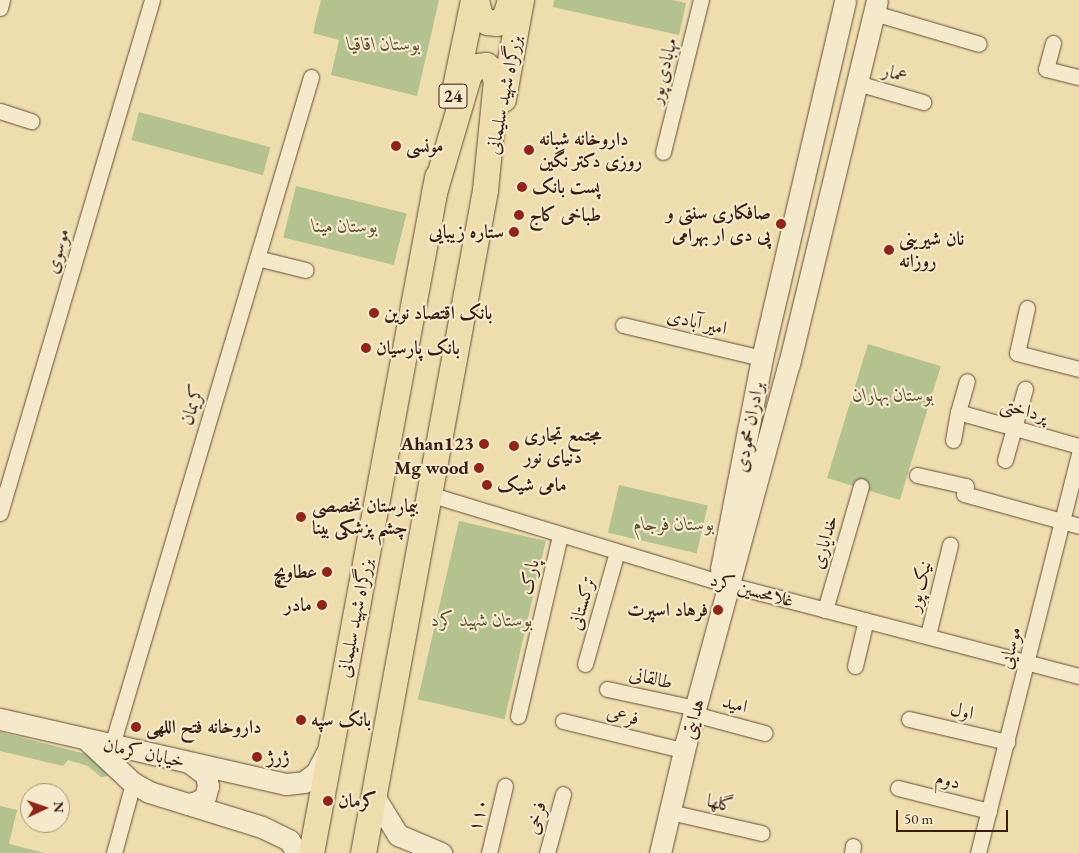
<!DOCTYPE html>
<meta charset="utf-8">
<style>
body{margin:0}
#map{position:relative;width:1079px;height:853px;overflow:hidden;background:#eeddad;font-family:"EB Garamond",Amiri,serif}
div>[style]{position:absolute}
.green>*{inset:0;background:#b3c28e;transform-origin:0 0}
.roads{filter:drop-shadow(0 0 1px #664d39) drop-shadow(0 0 1px #664d39)}
.minor>*{height:15px;margin:-7.5px;padding:0 7.5px;transform-origin:7.5px;border-radius:7.5px;background:#f4e9ca}
.secondary>*{height:21px;margin:-10.5px;padding:0 10.5px;transform-origin:10.5px;border-radius:10.5px;background:#f4e9ca}
.trunk>*{height:25px;margin:-12.5px;padding:0 12.5px;transform-origin:12.5px;border-radius:12.5px;background:#eeddad}
.dots>*{width:14px;height:14px;translate:-50% -50%;box-sizing:border-box;border:2px solid #f4e9ca;border-radius:50%}
span{translate:-50% -50%;white-space:nowrap;text-align:center;line-height:1.15;-webkit-text-stroke:4.5px #f4e9ca;paint-order:stroke}
.shield-label span{padding:1px 4px;background:#f4e9ca;border:1px solid;border-radius:4px;-webkit-text-stroke-width:0}
.shield-label{font-size:18px;color:#391d12;font-weight:700}
.park-label{font-size:19px;color:#5e4f37;font-style:italic}
.street-label{font-size:19px;color:#391d12}
.poi-label{font-size:19px;color:#391d12;font-weight:700}
.left{translate:0 -50%;text-align:left}
.right{translate:-100% -50%;text-align:right}
.north{position:absolute;left:20px;top:783px;width:50px;height:50px;box-sizing:border-box;background:#f4e9ca;border:1px solid #a99780;border-radius:50%;rotate:87deg;font-size:14px;font-weight:700;line-height:20px;text-align:center;color:#391d12}
.north::after{content:'';display:block;margin:auto;width:18px;height:22px;background:#8f2418;clip-path:polygon(50% 0,100% 100%,50% 72%,0 100%)}
.scale{position:absolute;left:896px;top:810px;width:112px;height:22px;box-sizing:border-box;border:2px solid #391d12;border-top:0;padding-left:6px;font-size:15px;line-height:18px;white-space:nowrap;color:#391d12;-webkit-text-stroke:4px #f4e9ca;paint-order:stroke}
</style>
<div id="map">
<div class="green">
<div style="clip-path:polygon(321px 0,439px 0,417px 96px,331px 75px,339px 40px,313px 33px)"></div>
<div style="clip-path:polygon(554px 0,672px 0,686px 3px,679px 35px,553px 7px)"></div>
<div style="left:139px;top:112px;width:136px;height:29px;rotate:15deg"></div>
<div style="left:296px;top:186px;width:114px;height:53px;rotate:14deg"></div>
<div style="left:868px;top:344px;width:76px;height:140px;rotate:17deg"></div>
<div style="left:619px;top:485px;width:91px;height:49px;rotate:13deg"></div>
<div style="left:459px;top:521px;width:89px;height:183px;rotate:13deg"></div>
<div style="clip-path:polygon(0 732px,94px 756px,102px 763px,108px 776px,101px 777px,88px 766px,68px 760px,63px 766px,0 751px)"></div>
<div style="clip-path:polygon(0 806px,17px 810px,9px 844px,45px 853px,0 853px)"></div>
</div>
<div class="roads">
<div class="minor">
<div style="left:0;top:8px;width:8px;rotate:-76deg"></div>
<div style="left:874px;top:13px;width:109px;rotate:16.4deg"></div>
<div style="left:1053px;top:43px;width:27px;rotate:105deg"></div>
<div style="left:1046px;top:69px;width:34px;rotate:14deg"></div>
<div style="left:857px;top:83px;width:69px;rotate:16.1deg"></div>
<div style="left:0;top:111px;width:33px;rotate:18deg"></div>
<div style="left:663px;top:152px;width:157px;rotate:-76deg"></div>
<div style="left:257px;top:258px;width:50px;rotate:13.8deg"></div>
<div style="left:1027px;top:308px;width:46px;rotate:102.5deg"></div>
<div style="left:1017px;top:353px;width:64px;rotate:14.5deg"></div>
<div style="left:623px;top:325px;width:143px;rotate:13.4deg"></div>
<div style="left:958px;top:412px;width:126px;rotate:15.7deg"></div>
<div style="left:953px;top:440px;width:28px;rotate:-80deg"></div>
<div style="left:958px;top:412px;width:32px;rotate:-74deg"></div>
<div style="left:1005px;top:460px;width:74px;rotate:-74.3deg"></div>
<div style="left:917px;top:475px;width:50px;rotate:12.7deg"></div>
<div style="left:966px;top:486px;width:8px;rotate:104deg"></div>
<div style="left:964px;top:494px;width:119px;rotate:15.5deg"></div>
<div style="left:429px;top:494px;width:303px;rotate:16.9deg"></div>
<div style="left:0;top:513px;width:535px;rotate:-73.5deg"></div>
<div style="left:730px;top:585px;width:361px;rotate:14.6deg"></div>
<div style="left:825px;top:610px;width:129px;rotate:-73.8deg"></div>
<div style="left:928px;top:635px;width:93px;rotate:-76.3deg"></div>
<div style="left:585px;top:664px;width:116px;rotate:-74.1deg"></div>
<div style="left:855px;top:666px;width:47px;rotate:-76.6deg"></div>
<div style="left:607px;top:689px;width:81px;rotate:12.1deg"></div>
<div style="left:694px;top:714px;width:73px;rotate:15deg"></div>
<div style="left:518px;top:716px;width:186px;rotate:-76.9deg"></div>
<div style="left:909px;top:719px;width:101px;rotate:13.2deg"></div>
<div style="left:563px;top:721px;width:114px;rotate:13.7deg"></div>
<div style="left:112px;top:745px;width:697px;rotate:-73.41deg"></div>
<div style="left:898px;top:788px;width:94px;rotate:14.2deg"></div>
<div style="left:670px;top:812px;width:94px;rotate:12.9deg"></div>
<div style="left:114px;top:853px;width:73px;rotate:-74.8deg"></div>
<div style="left:489px;top:853px;width:69px;rotate:-76.6deg"></div>
<div style="left:547px;top:853px;width:61px;rotate:-74.8deg"></div>
<div style="left:852px;top:853px;width:7px;rotate:-82deg"></div>
<div style="left:978px;top:853px;width:413px;rotate:-75.8deg"></div>
</div>
<div class="secondary">
<div style="left:721px;top:569px;width:215px;rotate:-79deg"></div>
<div style="left:762px;top:358px;width:367px;rotate:-76.9deg"></div>
<div style="left:0;top:719px;width:293px;rotate:12.8deg"></div>
<div style="left:286px;top:784px;width:18px;rotate:-6deg"></div>
<div style="left:304px;top:782px;width:15px;rotate:-37deg"></div>
<div style="left:316px;top:773px;width:26px;rotate:-62deg"></div>
<div style="left:87px;top:740px;width:63px;rotate:43.1deg"></div>
<div style="left:133px;top:783px;width:18px;rotate:29deg"></div>
<div style="left:149px;top:792px;width:118px;rotate:17.2deg"></div>
<div style="left:262px;top:827px;width:30px;rotate:26deg"></div>
<div style="left:289px;top:840px;width:15px;rotate:58deg"></div>
<div style="left:374px;top:796px;width:46px;rotate:58.4deg"></div>
<div style="left:398px;top:835px;width:47px;rotate:22.7deg"></div>
<div style="left:188px;top:804px;width:9px;rotate:-13deg"></div>
<div style="left:197px;top:802px;width:9px;rotate:-32deg"></div>
<div style="left:205px;top:797px;width:11px;rotate:-75deg"></div>
<div style="left:208px;top:786px;width:11px;rotate:-100deg"></div>
<div style="left:206px;top:775px;width:20px;rotate:-143deg"></div>
<div style="left:660px;top:853px;width:114px;rotate:-76.8deg"></div>
<div style="left:686px;top:742px;width:392px;rotate:-74.8deg"></div>
<div style="left:789px;top:364px;width:374px;rotate:-76.4deg"></div>
</div>
<div class="trunk">
<div style="left:476px;top:0;width:16px;rotate:76deg"></div>
<div style="left:480px;top:16px;width:9px;rotate:41deg"></div>
<div style="left:487px;top:22px;width:10px;rotate:6deg"></div>
<div style="left:497px;top:23px;width:11px;rotate:-41deg"></div>
<div style="left:505px;top:16px;width:17px;rotate:-73deg"></div>
<div style="left:454px;top:91px;width:93px;rotate:-78.2deg"></div>
<div style="left:503px;top:99px;width:101px;rotate:-79.7deg"></div>
<div style="left:311px;top:853px;width:688px;rotate:-79.44deg"></div>
<div style="left:363px;top:853px;width:674px;rotate:-79.57deg"></div>
<div style="left:485px;top:190px;width:111px;rotate:-84.3deg"></div>
<div style="left:496px;top:80px;width:11px;rotate:-112deg"></div>
<div style="left:492px;top:70px;width:8px;rotate:-140deg"></div>
<div style="left:486px;top:65px;width:9px;rotate:174deg"></div>
<div style="left:477px;top:66px;width:11px;rotate:135deg"></div>
<div style="left:469px;top:74px;width:123px;rotate:106.5deg"></div>
</div>
</div>
<div class="dots">
<div style="left:396px;top:146px;background:#8f2418"></div>
<div style="left:529px;top:150px;background:#8f2418"></div>
<div style="left:522px;top:187px;background:#8f2418"></div>
<div style="left:519px;top:215px;background:#8f2418"></div>
<div style="left:781px;top:224px;background:#8f2418"></div>
<div style="left:514px;top:232px;background:#8f2418"></div>
<div style="left:889px;top:250px;background:#8f2418"></div>
<div style="left:374px;top:313px;background:#8f2418"></div>
<div style="left:366px;top:348px;background:#8f2418"></div>
<div style="left:484px;top:444px;background:#8f2418"></div>
<div style="left:514px;top:446px;background:#8f2418"></div>
<div style="left:479px;top:468px;background:#8f2418"></div>
<div style="left:487px;top:485px;background:#8f2418"></div>
<div style="left:301px;top:517px;background:#8f2418"></div>
<div style="left:327px;top:572px;background:#8f2418"></div>
<div style="left:322px;top:605px;background:#8f2418"></div>
<div style="left:718px;top:610px;background:#8f2418"></div>
<div style="left:301px;top:720px;background:#8f2418"></div>
<div style="left:136px;top:727px;background:#8f2418"></div>
<div style="left:257px;top:757px;background:#8f2418"></div>
<div style="left:328px;top:801px;background:#8f2418"></div>
</div>
<div class="shield-label">
<span style="left:453px;top:96px">24</span>
</div>
<div class="park-label">
<span style="left:384px;top:44px">بوستان اقاقیا</span>
<span style="left:345px;top:226px">بوستان مینا</span>
<span style="left:893px;top:395px">بوستان بهاران</span>
<span style="left:674px;top:524px">بوستان فرجام</span>
<span style="left:482px;top:620px">بوستان شهید کرد</span>
</div>
<div class="street-label">
<span style="left:663px;top:71px;rotate:-76deg">مهابادی پور</span>
<span style="left:895px;top:73px;rotate:16deg">عمار</span>
<span style="left:504px;top:95px;rotate:-79deg">بزرگراه شهید سلیمانی</span>
<span style="left:57px;top:251px;rotate:-74deg">موسوی</span>
<span style="left:697px;top:322px;rotate:13deg">امیر آبادی</span>
<span style="left:192px;top:405px;rotate:-73deg">کریمان</span>
<span style="left:1024px;top:410px;rotate:16deg">پرداختی</span>
<span style="left:749px;top:427px;rotate:-79deg">برادران محمودی</span>
<span style="left:824px;top:542px;rotate:-74deg">خدایاری</span>
<span style="left:529px;top:577px;rotate:-77deg">پارک</span>
<span style="left:919px;top:586px;rotate:-76deg">نیک پور</span>
<span style="left:752px;top:590px;rotate:15deg">غلامحسین کرد</span>
<span style="left:582px;top:603px;rotate:-74deg">ترکستانی</span>
<span style="left:355px;top:618px;rotate:-79deg">بزرگراه شهید سلیمانی</span>
<span style="left:1010px;top:648px;rotate:-76deg">موسایی</span>
<span style="left:651px;top:678px;rotate:13deg">طالقانی</span>
<span style="left:735px;top:704px;rotate:15deg">امید</span>
<span style="left:962px;top:711px;rotate:13deg">اول</span>
<span style="left:623px;top:715px;rotate:14deg">فرعی</span>
<span style="left:693px;top:719px;rotate:-74deg">هدایتی</span>
<span style="left:144px;top:753px;rotate:12deg">خیابان کرمان</span>
<span style="left:948px;top:780px;rotate:14deg">دوم</span>
<span style="left:720px;top:803px;rotate:13deg">گلها</span>
<span style="left:478px;top:815px;rotate:-76deg">۱۱۰</span>
<span style="left:536px;top:818px;rotate:-75deg">فرخی</span>
</div>
<div class="poi-label">
<span class="left" style="left:539px;top:150px">داروخانه شبانه<br>روزی دکتر نگین</span>
<span class="left" style="left:406px;top:146px">مونسی</span>
<span class="left" style="left:532px;top:187px">پست بانک</span>
<span class="right" style="left:771px;top:224px">صافکاری سنتی و<br>پی دی ار بهرامی</span>
<span class="left" style="left:529px;top:215px">طباخی کاج</span>
<span class="right" style="left:504px;top:232px">ستاره زیبایی</span>
<span class="left" style="left:899px;top:250px">نان شیرینی<br>روزانه</span>
<span class="left" style="left:384px;top:313px">بانک اقتصاد نوین</span>
<span class="left" style="left:376px;top:348px">بانک پارسیان</span>
<span class="left" style="left:524px;top:446px">مجتمع تجاری<br>دنیای نور</span>
<span class="right" style="left:474px;top:444px">Ahan123</span>
<span class="right" style="left:469px;top:468px">Mg wood</span>
<span class="left" style="left:497px;top:485px">مامی شیک</span>
<span class="left" style="left:312px;top:517px">بیمارستان تخصصی<br>چشم پزشکی بینا</span>
<span class="right" style="left:317px;top:572px">عطاویچ</span>
<span class="right" style="left:312px;top:605px">مادر</span>
<span class="right" style="left:708px;top:610px">فرهاد اسپرت</span>
<span class="left" style="left:311px;top:720px">بانک سپه</span>
<span class="left" style="left:146px;top:727px">داروخانه فتح اللهی</span>
<span class="left" style="left:267px;top:757px">ژرژ</span>
<span class="left" style="left:338px;top:801px">کرمان</span>
</div>
<div class="north">N</div>
<div class="scale">50 m</div>
</div>
